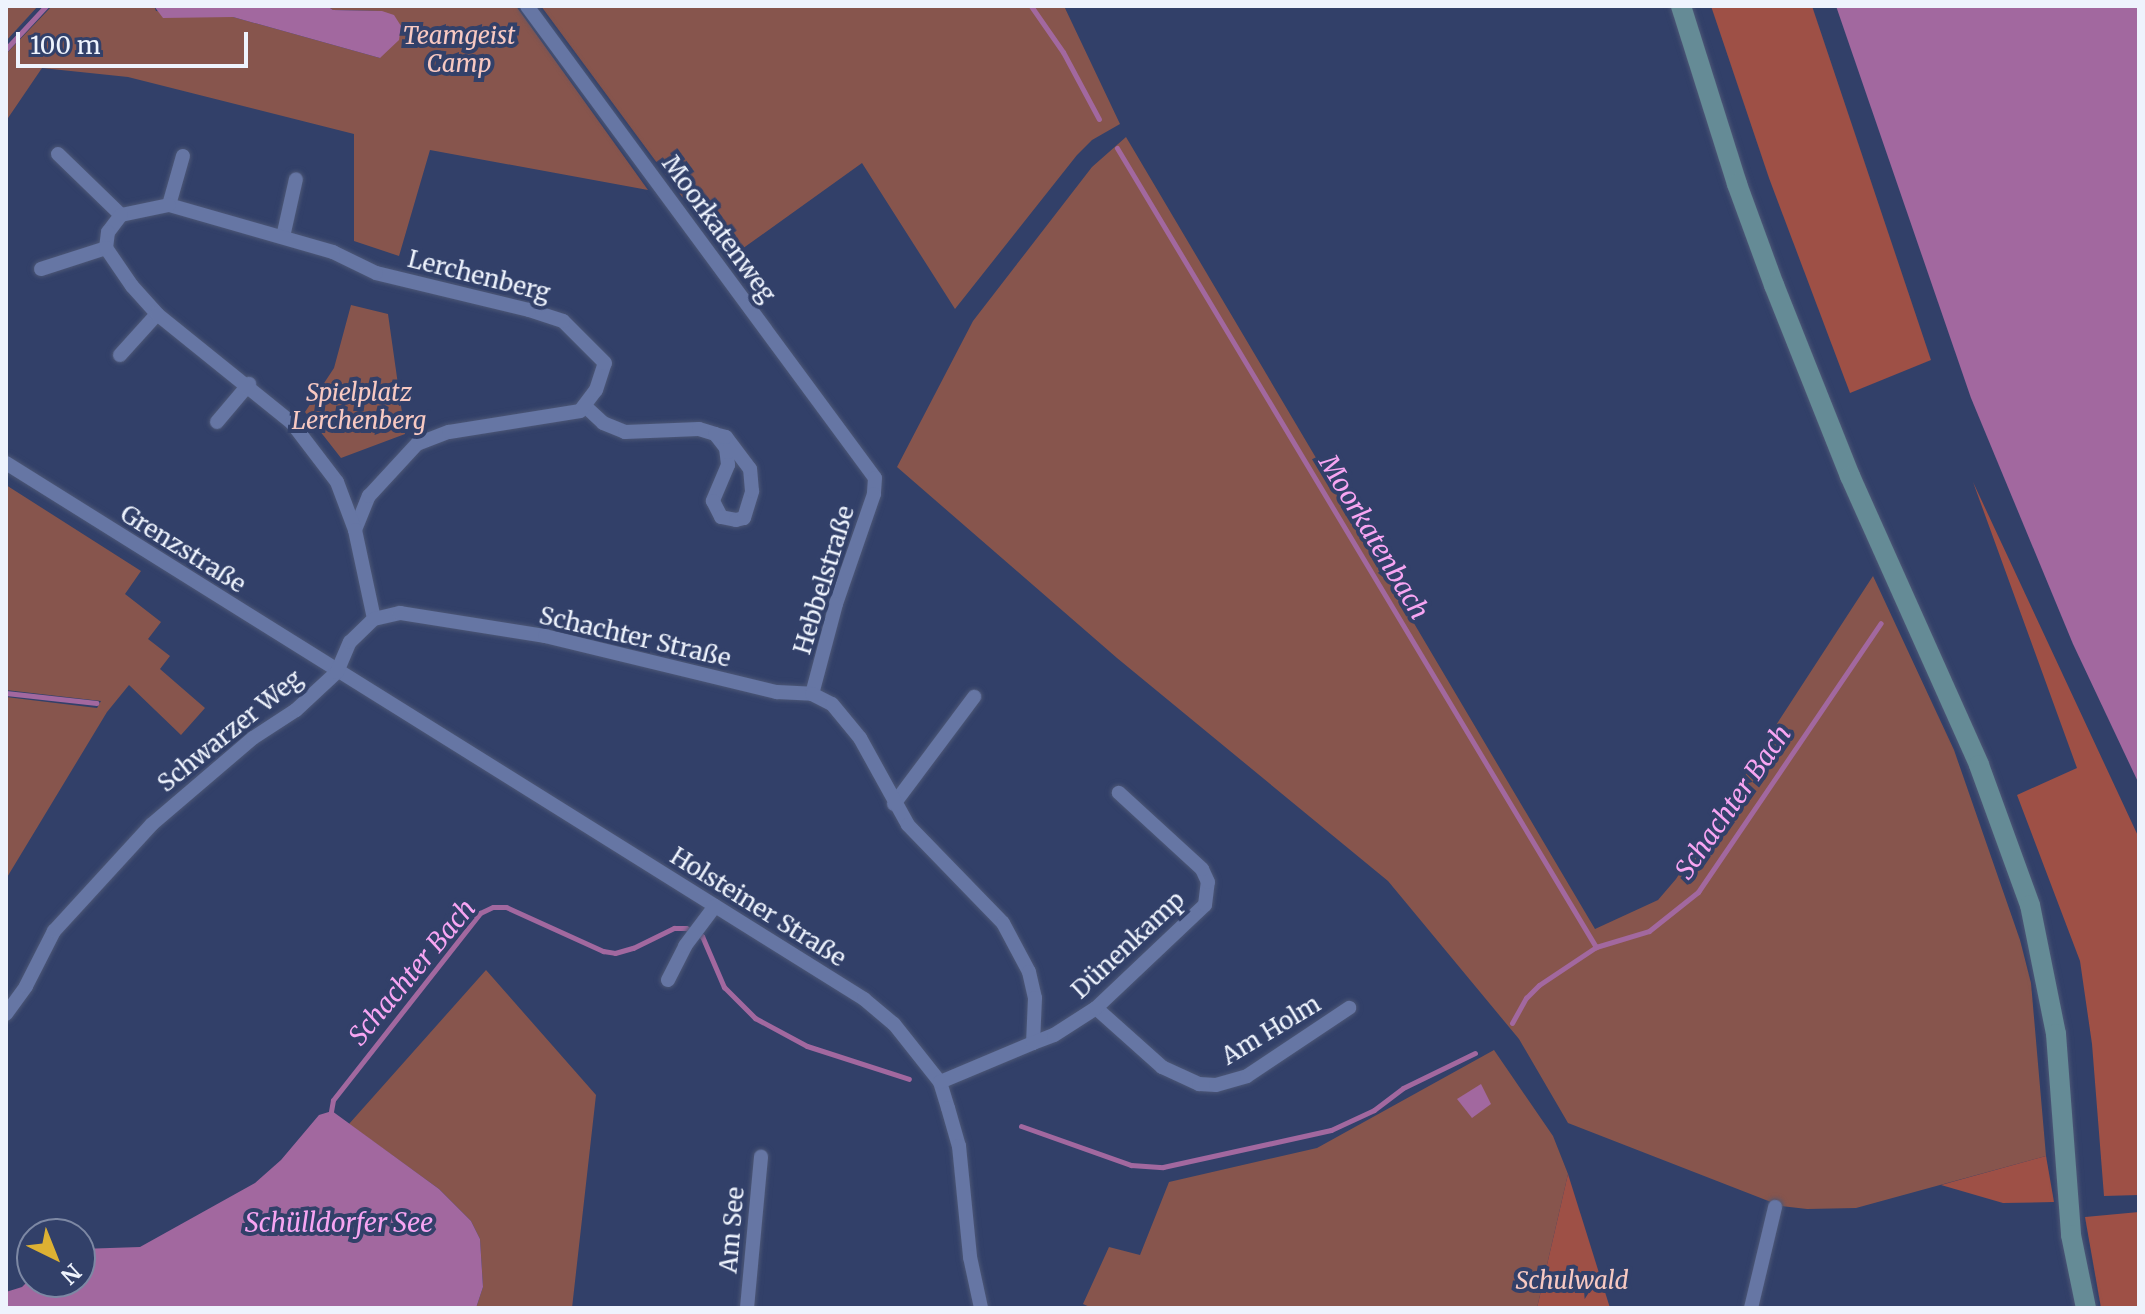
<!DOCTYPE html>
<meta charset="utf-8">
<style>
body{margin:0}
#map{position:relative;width:2145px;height:1314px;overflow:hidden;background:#324069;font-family:Merriweather,serif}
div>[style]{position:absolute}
.green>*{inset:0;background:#87554d}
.forest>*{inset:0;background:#9e5046}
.water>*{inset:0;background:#a2689f}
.stream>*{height:5px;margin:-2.5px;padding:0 2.5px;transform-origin:2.5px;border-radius:2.5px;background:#a2689f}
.roads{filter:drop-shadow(0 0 2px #4d5776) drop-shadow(0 0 2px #4d5776)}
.minor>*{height:14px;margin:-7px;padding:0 7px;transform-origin:7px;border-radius:7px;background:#6676a4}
.secondary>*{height:20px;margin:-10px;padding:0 10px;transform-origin:10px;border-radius:10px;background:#658b96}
span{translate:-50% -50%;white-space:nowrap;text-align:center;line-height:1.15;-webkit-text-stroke:8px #324069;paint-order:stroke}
.park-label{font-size:24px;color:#f8c9c2;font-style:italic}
.street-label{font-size:24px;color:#eef3fd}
.water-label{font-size:26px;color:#f7a5f2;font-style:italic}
.frame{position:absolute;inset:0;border:8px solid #eef3fd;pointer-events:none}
.north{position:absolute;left:16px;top:1218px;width:80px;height:80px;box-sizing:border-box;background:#324069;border:2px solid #7d88a4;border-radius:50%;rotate:137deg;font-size:22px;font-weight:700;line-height:32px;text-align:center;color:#eef3fd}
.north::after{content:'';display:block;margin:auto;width:28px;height:36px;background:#ddb133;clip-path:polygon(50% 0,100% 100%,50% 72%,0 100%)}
.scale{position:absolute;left:16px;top:32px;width:232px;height:36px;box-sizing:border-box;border:4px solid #eef3fd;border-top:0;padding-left:10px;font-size:24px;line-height:28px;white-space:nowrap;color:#eef3fd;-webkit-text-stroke:6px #324069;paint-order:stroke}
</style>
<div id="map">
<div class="green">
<div style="clip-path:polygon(6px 6px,38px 6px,6px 41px)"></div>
<div style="clip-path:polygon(52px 6px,154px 6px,156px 11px,233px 17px,380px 58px,382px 11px,333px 10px,327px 6px,516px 6px,648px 190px,430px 150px,399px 256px,354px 241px,354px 134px,128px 77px,42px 68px,6px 121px,6px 54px)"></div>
<div style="clip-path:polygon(541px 6px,1064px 6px,1120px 124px,1092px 140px,1077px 155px,955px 309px,862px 163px,728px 259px)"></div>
<div style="clip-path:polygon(1126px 137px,1595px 929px,1658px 900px,1676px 879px,1873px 576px,1954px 750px,2020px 940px,2031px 983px,2046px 1156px,1856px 1208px,1807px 1209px,1781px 1206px,1568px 1123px,1519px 1039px,1388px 881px,1117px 658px,897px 467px,973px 321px,1092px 167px)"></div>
<div style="clip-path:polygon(351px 305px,388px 314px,405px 434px,341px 458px,305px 412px,334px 368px)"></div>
<div style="clip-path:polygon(6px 485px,141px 571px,125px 594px,161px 622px,148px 639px,170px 656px,160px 669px,205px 708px,181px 735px,129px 685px,107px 712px,6px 879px,6px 697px,97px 708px,101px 701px,6px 690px)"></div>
<div style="clip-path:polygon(486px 970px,596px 1095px,572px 1308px,476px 1308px,483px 1287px,480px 1239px,471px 1221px,439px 1189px,349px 1124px)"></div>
<div style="clip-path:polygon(1494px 1050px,1553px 1136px,1568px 1174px,1537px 1308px,1092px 1308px,1083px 1304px,1109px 1247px,1140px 1255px,1169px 1182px,1317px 1148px)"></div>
</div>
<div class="forest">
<div style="clip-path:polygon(1711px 6px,1812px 6px,1931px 360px,1850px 393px,1769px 178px)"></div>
<div style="clip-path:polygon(1973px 482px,2139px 838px,2139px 1195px,2104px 1196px,2092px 1044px,2080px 961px,2017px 795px,2077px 768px)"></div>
<div style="clip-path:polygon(2046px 1156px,2054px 1202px,2003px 1203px,1941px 1185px)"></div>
<div style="clip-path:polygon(1568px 1174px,1610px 1308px,1537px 1308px)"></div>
<div style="clip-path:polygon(2139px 1212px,2139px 1308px,2101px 1308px,2085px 1217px)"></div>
</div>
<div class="water">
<div style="clip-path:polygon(154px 6px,327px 6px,333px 10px,382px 11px,394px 15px,401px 26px,399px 40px,380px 58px,233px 17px,163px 18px)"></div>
<div style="clip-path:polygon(1836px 6px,2139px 6px,2139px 784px,2073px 644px,1971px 398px)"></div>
<div style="clip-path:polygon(1481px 1084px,1491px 1104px,1472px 1118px,1457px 1099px)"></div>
<div style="clip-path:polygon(332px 1111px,439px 1189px,471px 1221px,480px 1239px,483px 1287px,476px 1308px,6px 1308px,6px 1292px,22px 1287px,32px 1277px,32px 1282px,80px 1282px,80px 1249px,140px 1247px,255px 1183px,281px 1160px,319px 1115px)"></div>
</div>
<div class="stream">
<div style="left:1031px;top:6px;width:56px;rotate:55.2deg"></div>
<div style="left:1063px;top:52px;width:76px;rotate:61.8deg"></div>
<div style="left:6px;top:49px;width:59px;rotate:-47.1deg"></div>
<div style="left:1117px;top:148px;width:932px;rotate:59.06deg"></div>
<div style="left:6px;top:693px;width:91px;rotate:6.3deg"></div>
<div style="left:1512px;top:1023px;width:29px;rotate:-61deg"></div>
<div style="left:1526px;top:998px;width:18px;rotate:-45deg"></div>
<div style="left:1539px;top:985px;width:69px;rotate:-33.7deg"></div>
<div style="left:1596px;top:947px;width:55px;rotate:-16.8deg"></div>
<div style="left:1649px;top:931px;width:63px;rotate:-38.5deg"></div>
<div style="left:1698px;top:892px;width:325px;rotate:-55.8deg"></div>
<div style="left:330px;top:1117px;width:17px;rotate:-80deg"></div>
<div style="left:333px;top:1100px;width:238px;rotate:-51.8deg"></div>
<div style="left:480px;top:913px;width:14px;rotate:-25deg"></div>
<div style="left:493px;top:907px;width:13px"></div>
<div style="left:506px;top:907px;width:107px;rotate:24.4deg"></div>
<div style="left:603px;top:951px;width:12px;rotate:9deg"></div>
<div style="left:615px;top:953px;width:19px;rotate:-16deg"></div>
<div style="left:633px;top:948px;width:46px;rotate:-26deg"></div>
<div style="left:674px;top:928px;width:12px"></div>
<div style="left:686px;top:928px;width:18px;rotate:27deg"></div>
<div style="left:702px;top:936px;width:56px;rotate:66.7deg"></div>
<div style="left:724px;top:987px;width:44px;rotate:45deg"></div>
<div style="left:755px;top:1018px;width:59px;rotate:28.3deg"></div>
<div style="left:807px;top:1046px;width:107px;rotate:17.9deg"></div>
<div style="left:1021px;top:1126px;width:117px;rotate:19.5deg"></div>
<div style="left:1131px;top:1165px;width:32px;rotate:4deg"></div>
<div style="left:1163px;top:1167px;width:172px;rotate:-12.4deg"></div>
<div style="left:1331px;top:1130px;width:47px;rotate:-24.9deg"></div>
<div style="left:1374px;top:1110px;width:36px;rotate:-37deg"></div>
<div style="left:1403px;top:1088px;width:80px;rotate:-25.9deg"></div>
</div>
<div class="roads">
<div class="minor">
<div style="left:527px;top:6px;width:586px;rotate:53.6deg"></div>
<div style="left:875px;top:478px;width:16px;rotate:94deg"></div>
<div style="left:874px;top:494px;width:116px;rotate:109.1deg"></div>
<div style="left:836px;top:604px;width:93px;rotate:104.9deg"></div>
<div style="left:58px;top:154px;width:88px;rotate:44.1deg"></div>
<div style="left:169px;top:205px;width:51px;rotate:-74.1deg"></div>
<div style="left:283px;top:237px;width:59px;rotate:-77.4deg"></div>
<div style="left:41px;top:269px;width:68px;rotate:-17.9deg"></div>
<div style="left:120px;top:355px;width:55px;rotate:-47.9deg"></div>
<div style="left:586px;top:407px;width:23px;rotate:43deg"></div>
<div style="left:603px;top:423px;width:24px;rotate:22deg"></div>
<div style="left:625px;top:432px;width:74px;rotate:-2.3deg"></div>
<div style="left:699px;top:429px;width:17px;rotate:17deg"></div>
<div style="left:715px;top:434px;width:18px;rotate:52deg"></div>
<div style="left:726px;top:448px;width:17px;rotate:83deg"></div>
<div style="left:728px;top:465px;width:39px;rotate:113deg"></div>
<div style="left:713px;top:501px;width:18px;rotate:63deg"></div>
<div style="left:721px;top:517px;width:15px;rotate:11deg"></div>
<div style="left:736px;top:520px;width:8px;rotate:-14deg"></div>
<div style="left:744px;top:518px;width:28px;rotate:-73deg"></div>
<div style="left:752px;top:491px;width:22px;rotate:-95deg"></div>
<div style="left:750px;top:469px;width:40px;rotate:-127deg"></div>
<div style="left:726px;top:437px;width:11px;rotate:-165deg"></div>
<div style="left:217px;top:422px;width:50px;rotate:-49.9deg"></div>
<div style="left:6px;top:463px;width:1012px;rotate:31.99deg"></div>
<div style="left:864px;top:999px;width:39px;rotate:40deg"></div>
<div style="left:894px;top:1024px;width:74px;rotate:51.6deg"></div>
<div style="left:940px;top:1082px;width:27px;rotate:73deg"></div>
<div style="left:948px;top:1108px;width:40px;rotate:74deg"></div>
<div style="left:959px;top:1146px;width:112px;rotate:84.3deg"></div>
<div style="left:970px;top:1257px;width:52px;rotate:77.8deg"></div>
<div style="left:355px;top:530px;width:37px;rotate:-68deg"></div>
<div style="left:369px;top:496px;width:71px;rotate:-47.3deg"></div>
<div style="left:417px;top:444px;width:34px;rotate:-21deg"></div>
<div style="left:449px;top:432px;width:133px;rotate:-9.1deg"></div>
<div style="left:580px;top:411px;width:26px;rotate:-53deg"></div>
<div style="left:596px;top:390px;width:28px;rotate:-72deg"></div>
<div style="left:605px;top:363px;width:59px;rotate:-135deg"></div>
<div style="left:563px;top:321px;width:36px;rotate:-162deg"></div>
<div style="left:529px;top:310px;width:157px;rotate:-166.4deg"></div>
<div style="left:376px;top:273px;width:48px;rotate:-154deg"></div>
<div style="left:333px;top:252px;width:171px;rotate:-164deg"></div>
<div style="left:169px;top:205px;width:49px;rotate:168.2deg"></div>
<div style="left:121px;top:215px;width:21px;rotate:127deg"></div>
<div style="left:108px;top:232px;width:16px;rotate:97deg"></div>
<div style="left:106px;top:248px;width:46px;rotate:55.6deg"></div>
<div style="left:132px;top:286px;width:38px;rotate:48deg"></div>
<div style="left:157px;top:314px;width:174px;rotate:38.9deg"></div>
<div style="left:292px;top:423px;width:74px;rotate:52.7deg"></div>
<div style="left:337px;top:482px;width:51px;rotate:69.4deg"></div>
<div style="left:355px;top:530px;width:91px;rotate:77.9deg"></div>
<div style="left:894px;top:804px;width:134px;rotate:-53.2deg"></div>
<div style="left:668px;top:980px;width:38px;rotate:-63deg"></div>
<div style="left:685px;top:946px;width:50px;rotate:-53.1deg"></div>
<div style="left:1096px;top:1008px;width:89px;rotate:41.8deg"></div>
<div style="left:1162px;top:1067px;width:41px;rotate:24.7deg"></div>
<div style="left:1199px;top:1084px;width:17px;rotate:3deg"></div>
<div style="left:1216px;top:1085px;width:32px;rotate:-16deg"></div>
<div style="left:1247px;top:1076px;width:123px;rotate:-33.7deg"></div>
<div style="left:6px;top:1014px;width:34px;rotate:-54deg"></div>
<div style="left:26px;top:986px;width:62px;rotate:-63deg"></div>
<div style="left:54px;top:931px;width:144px;rotate:-47.5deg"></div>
<div style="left:151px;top:825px;width:134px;rotate:-40.5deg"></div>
<div style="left:253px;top:738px;width:51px;rotate:-33.1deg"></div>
<div style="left:296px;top:710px;width:56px;rotate:-42.8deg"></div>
<div style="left:337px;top:672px;width:33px;rotate:-67deg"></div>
<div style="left:350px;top:642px;width:33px;rotate:-44deg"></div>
<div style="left:374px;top:619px;width:27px;rotate:-13deg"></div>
<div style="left:400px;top:613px;width:147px;rotate:9deg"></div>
<div style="left:545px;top:636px;width:239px;rotate:13.6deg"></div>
<div style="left:777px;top:692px;width:35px;rotate:3deg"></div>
<div style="left:812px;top:694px;width:22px;rotate:27deg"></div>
<div style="left:832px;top:704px;width:44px;rotate:50.5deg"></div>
<div style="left:860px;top:738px;width:99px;rotate:61.1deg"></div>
<div style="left:908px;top:825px;width:136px;rotate:45.9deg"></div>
<div style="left:1003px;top:923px;width:55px;rotate:62deg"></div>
<div style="left:1029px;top:972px;width:27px;rotate:77deg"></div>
<div style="left:1035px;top:998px;width:45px;rotate:92.5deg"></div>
<div style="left:1033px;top:1043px;width:101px;rotate:157.2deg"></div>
<div style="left:1033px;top:1043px;width:22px;rotate:-21deg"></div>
<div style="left:1054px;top:1035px;width:50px;rotate:-32.7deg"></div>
<div style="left:1096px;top:1008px;width:150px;rotate:-43.4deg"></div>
<div style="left:1205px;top:905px;width:23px;rotate:-83deg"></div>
<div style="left:1208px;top:882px;width:14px;rotate:-115deg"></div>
<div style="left:1202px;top:869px;width:113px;rotate:-137.5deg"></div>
<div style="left:747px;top:1308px;width:152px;rotate:-84.7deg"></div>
<div style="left:1751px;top:1308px;width:104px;rotate:-76.6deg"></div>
</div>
<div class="secondary">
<div style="left:1681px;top:6px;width:187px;rotate:72.5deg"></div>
<div style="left:1737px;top:184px;width:108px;rotate:69.9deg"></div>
<div style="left:1774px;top:285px;width:206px;rotate:68.3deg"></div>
<div style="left:1850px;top:476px;width:316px;rotate:65.9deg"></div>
<div style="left:1979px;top:765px;width:149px;rotate:70deg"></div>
<div style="left:2030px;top:905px;width:132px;rotate:78.6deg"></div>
<div style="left:2056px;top:1034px;width:202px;rotate:85.7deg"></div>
<div style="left:2071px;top:1235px;width:75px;rotate:78.4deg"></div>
</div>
</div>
<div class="park-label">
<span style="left:459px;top:50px">Teamgeist<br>Camp</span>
<span style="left:359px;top:407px">Spielplatz<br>Lerchenberg</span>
<span style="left:1572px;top:1281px">Schulwald</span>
</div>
<div class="street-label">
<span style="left:719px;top:229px;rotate:54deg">Moorkatenweg</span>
<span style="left:479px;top:276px;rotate:14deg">Lerchenberg</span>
<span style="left:183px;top:549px;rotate:32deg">Grenzstraße</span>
<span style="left:824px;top:580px;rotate:-73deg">Hebbelstraße</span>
<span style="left:635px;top:637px;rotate:13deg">Schachter Straße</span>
<span style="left:230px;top:731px;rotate:-39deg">Schwarzer Weg</span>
<span style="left:758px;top:907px;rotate:32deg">Holsteiner Straße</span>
<span style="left:1128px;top:945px;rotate:-43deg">Dünenkamp</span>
<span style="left:1271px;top:1030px;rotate:-31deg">Am Holm</span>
<span style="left:732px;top:1230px;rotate:-85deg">Am See</span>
</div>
<div class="water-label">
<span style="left:1374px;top:537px;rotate:59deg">Moorkatenbach</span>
<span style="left:1733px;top:802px;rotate:-55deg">Schachter Bach</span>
<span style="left:412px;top:972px;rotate:-50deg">Schachter Bach</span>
<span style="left:339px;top:1223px">Schülldorfer See</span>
</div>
<div class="frame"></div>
<div class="north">N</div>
<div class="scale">100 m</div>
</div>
